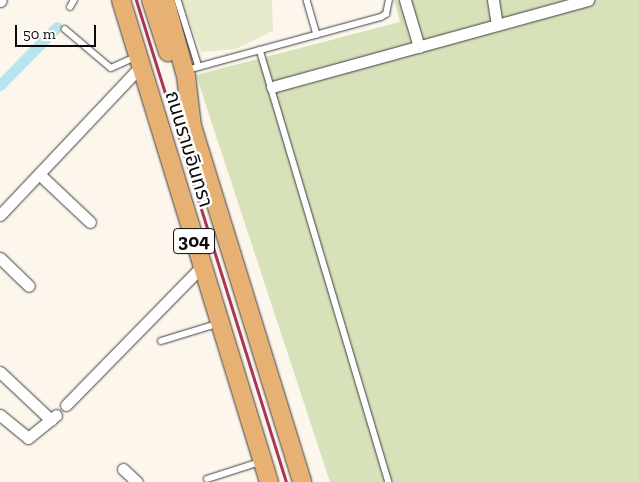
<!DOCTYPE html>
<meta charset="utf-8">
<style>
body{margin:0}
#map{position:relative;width:639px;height:482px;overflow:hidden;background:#fcf6ec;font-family:"Zilla Slab","Noto Sans Thai",serif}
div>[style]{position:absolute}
.green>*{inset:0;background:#d7e2ba}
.pitch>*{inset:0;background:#e6eacb}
.canal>*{height:11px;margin:-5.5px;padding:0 5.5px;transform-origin:5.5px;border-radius:5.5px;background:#b7e4ed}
.roads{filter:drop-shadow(0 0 1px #3e3e3e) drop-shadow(0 0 1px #3e3e3e)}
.service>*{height:5.5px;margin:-2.75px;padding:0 2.75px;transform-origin:2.75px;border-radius:2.75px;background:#fff}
.minor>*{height:11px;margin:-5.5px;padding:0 5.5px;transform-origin:5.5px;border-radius:5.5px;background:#fff}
.primary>*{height:18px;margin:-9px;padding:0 9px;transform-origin:9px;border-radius:9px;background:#e6b172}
.rail>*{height:3px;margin:-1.5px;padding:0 1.5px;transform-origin:1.5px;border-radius:1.5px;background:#a83654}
span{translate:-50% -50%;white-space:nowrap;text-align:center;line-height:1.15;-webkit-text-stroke:5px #fff;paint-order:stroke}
.shield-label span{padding:1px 4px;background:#fff;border:1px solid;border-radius:4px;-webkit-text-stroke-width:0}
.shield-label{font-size:19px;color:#0b0b0b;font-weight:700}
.street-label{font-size:20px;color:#0b0b0b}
.scale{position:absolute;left:15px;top:25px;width:81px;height:22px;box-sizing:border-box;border:2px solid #0b0b0b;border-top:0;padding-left:6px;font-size:15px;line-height:18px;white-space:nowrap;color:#0b0b0b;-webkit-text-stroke:4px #fff;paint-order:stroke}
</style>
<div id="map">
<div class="green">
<div style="clip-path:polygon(394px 0,639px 0,639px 482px,330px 482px,196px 75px,400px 22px)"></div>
</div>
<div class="pitch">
<div style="clip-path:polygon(181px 0,272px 0,273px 31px,236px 49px,201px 52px)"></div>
</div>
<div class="canal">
<div style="left:0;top:85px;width:81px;rotate:-45.5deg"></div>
</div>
<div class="roads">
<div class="service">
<div style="left:178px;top:0;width:70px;rotate:72.6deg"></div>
<div style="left:307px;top:0;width:36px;rotate:74deg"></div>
<div style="left:70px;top:7px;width:8px;rotate:-60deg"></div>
<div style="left:65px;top:29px;width:60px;rotate:40.3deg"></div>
<div style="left:111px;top:68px;width:27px;rotate:-24deg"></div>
<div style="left:260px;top:50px;width:451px;rotate:73.4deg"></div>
<div style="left:187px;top:70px;width:201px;rotate:-15.3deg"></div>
<div style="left:381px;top:17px;width:6px;rotate:-31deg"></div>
<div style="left:386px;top:14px;width:14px;rotate:-78deg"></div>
<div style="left:161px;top:341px;width:59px;rotate:-16.9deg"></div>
<div style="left:207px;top:479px;width:56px;rotate:-17.8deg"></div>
</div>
<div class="minor">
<div style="left:405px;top:0;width:49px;rotate:73.4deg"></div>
<div style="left:493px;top:0;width:25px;rotate:81deg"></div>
<div style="left:0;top:1px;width:1px;rotate:-45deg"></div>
<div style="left:272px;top:87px;width:328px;rotate:-15.4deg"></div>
<div style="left:39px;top:174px;width:70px;rotate:43.3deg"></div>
<div style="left:0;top:215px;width:205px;rotate:-46.6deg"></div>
<div style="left:0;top:258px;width:40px;rotate:44deg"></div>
<div style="left:0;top:372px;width:70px;rotate:43.3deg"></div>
<div style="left:66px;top:405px;width:194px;rotate:-45.6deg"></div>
<div style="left:0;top:415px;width:36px;rotate:39deg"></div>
<div style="left:28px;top:438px;width:36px;rotate:-39deg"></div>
<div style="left:123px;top:469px;width:19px;rotate:43deg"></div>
</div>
<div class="primary">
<div style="left:121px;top:0;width:504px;rotate:72.93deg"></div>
<div style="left:151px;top:0;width:55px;rotate:71.9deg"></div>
<div style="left:165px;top:0;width:79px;rotate:74.6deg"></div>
<div style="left:186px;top:76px;width:50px;rotate:83.2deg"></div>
<div style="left:192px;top:126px;width:373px;rotate:72.8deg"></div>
</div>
</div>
<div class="rail">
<div style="left:136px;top:0;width:505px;rotate:72.71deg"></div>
</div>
<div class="shield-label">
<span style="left:194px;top:241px">304</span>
</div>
<div class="street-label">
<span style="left:189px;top:149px;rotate:73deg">ถนนรามอินทรา</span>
</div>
<div class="scale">50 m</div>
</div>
